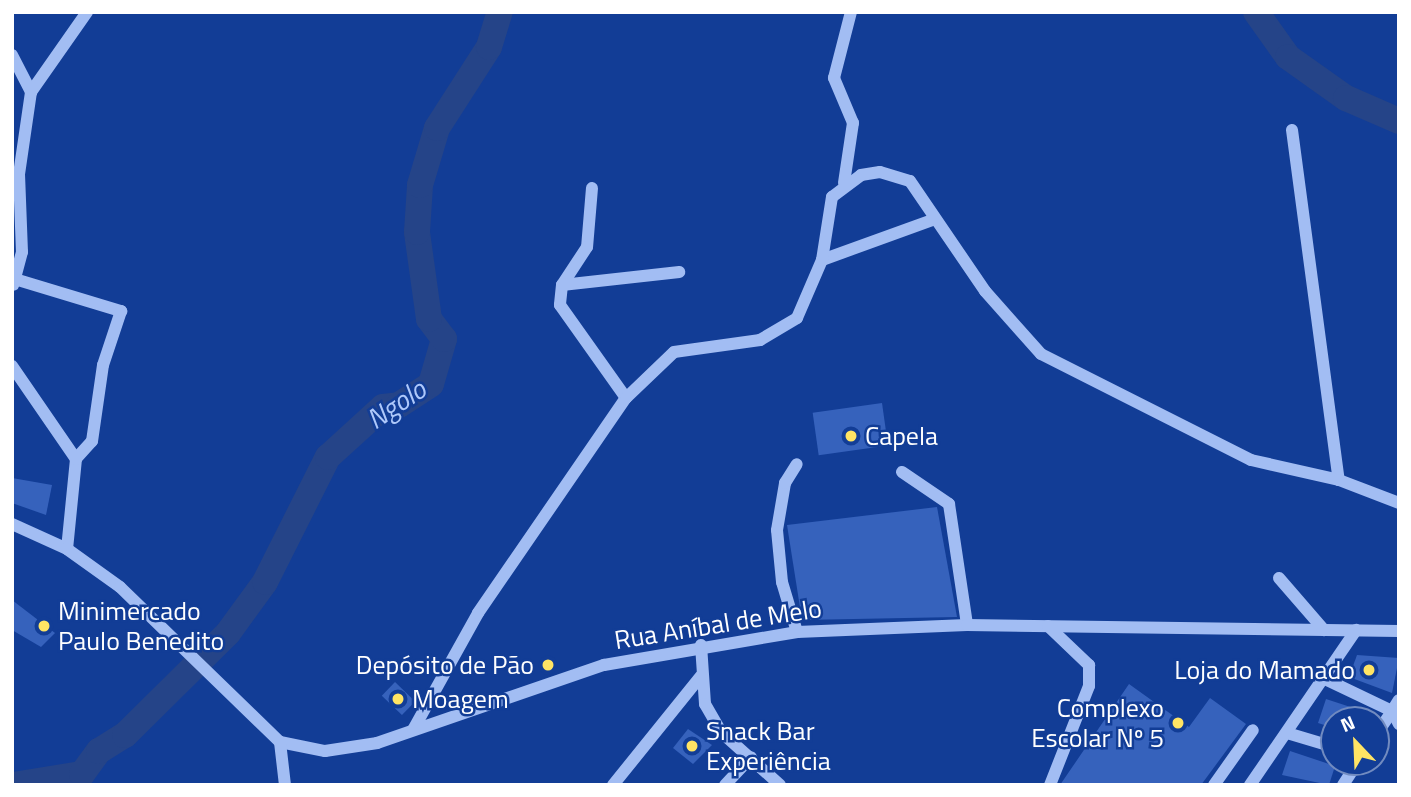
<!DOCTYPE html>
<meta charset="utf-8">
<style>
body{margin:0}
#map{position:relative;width:1411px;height:797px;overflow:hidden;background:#123d96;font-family:"Titillium Web",sans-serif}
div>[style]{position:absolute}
.river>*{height:26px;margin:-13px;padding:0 13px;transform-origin:13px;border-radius:13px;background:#254488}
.building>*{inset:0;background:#3662bc;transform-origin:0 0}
.minor>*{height:12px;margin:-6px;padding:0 6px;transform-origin:6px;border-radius:6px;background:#a2bdf3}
.dots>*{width:19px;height:19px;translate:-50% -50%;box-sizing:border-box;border:4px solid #123d96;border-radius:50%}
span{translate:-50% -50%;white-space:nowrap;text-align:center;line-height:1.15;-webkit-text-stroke:5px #123d96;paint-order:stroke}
.poi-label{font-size:26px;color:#fff}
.left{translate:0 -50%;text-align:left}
.right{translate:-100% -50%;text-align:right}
.street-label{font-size:26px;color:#fff}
.water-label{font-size:28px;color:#aec8fa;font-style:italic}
.frame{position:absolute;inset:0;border:14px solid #fff;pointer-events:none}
.north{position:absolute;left:1320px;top:706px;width:70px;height:70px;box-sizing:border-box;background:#123d96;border:2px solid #718bc0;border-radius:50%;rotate:337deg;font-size:19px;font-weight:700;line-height:28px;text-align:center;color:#fff}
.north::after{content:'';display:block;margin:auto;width:24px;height:32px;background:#ffe464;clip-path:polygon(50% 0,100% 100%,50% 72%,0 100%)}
</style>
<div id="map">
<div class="river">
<div style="left:1256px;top:12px;width:55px;rotate:54.6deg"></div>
<div style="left:1288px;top:57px;width:71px;rotate:35.3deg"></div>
<div style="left:1346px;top:98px;width:58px;rotate:23.5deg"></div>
<div style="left:13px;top:785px;width:70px;rotate:-9.1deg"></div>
<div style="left:82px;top:774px;width:29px;rotate:-54deg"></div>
<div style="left:99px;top:751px;width:31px;rotate:-32deg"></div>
<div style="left:125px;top:735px;width:145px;rotate:-44.7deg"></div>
<div style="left:228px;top:633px;width:63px;rotate:-54deg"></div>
<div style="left:265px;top:582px;width:140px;rotate:-63.3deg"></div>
<div style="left:328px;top:457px;width:74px;rotate:-42.3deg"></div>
<div style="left:383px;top:407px;width:16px;rotate:-7deg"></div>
<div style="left:399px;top:405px;width:38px;rotate:-33deg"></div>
<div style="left:431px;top:384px;width:47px;rotate:-73.9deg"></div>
<div style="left:444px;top:339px;width:25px;rotate:-127deg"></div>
<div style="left:429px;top:319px;width:88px;rotate:-97.9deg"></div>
<div style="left:417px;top:232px;width:47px;rotate:-86.3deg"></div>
<div style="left:420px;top:185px;width:59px;rotate:-73.4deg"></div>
<div style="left:437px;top:128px;width:96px;rotate:-57.3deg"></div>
<div style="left:489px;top:47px;width:37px;rotate:-73deg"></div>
</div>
<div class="building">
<div style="left:882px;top:403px;width:43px;height:70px;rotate:82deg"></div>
<div style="clip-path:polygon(12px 478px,52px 485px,46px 515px,12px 503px)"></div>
<div style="clip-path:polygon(937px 507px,957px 617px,802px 620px,787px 525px)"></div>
<div style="clip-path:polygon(12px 600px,55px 633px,41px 647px,12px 630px)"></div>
<div style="clip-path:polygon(1357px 655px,1399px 658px,1392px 693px,1349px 677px)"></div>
<div style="left:395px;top:682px;width:28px;height:19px;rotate:44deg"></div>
<div style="clip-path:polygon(1129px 684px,1189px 727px,1210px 698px,1246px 724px,1201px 785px,1060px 785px)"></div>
<div style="clip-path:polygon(1326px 699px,1378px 716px,1334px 720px,1334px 728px,1318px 723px)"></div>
<div style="clip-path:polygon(688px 729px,712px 745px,693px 764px,673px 748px)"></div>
<div style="clip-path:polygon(1290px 751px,1335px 766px,1329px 785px,1282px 775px)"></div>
</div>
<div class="minor">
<div style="left:12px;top:55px;width:42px;rotate:62.8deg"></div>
<div style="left:31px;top:92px;width:83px;rotate:98.3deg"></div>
<div style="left:19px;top:174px;width:78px;rotate:87.8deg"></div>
<div style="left:22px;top:252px;width:34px;rotate:105deg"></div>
<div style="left:31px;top:92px;width:98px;rotate:-55deg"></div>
<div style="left:1292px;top:130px;width:353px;rotate:82.4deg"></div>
<div style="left:844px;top:183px;width:61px;rotate:-81.5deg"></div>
<div style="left:853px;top:123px;width:49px;rotate:-112.9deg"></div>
<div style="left:834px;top:78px;width:68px;rotate:-75.6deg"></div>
<div style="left:592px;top:188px;width:59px;rotate:94.8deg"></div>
<div style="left:587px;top:247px;width:45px;rotate:123.3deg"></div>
<div style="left:562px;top:285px;width:20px;rotate:96deg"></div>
<div style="left:560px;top:305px;width:114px;rotate:54.6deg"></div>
<div style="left:822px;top:260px;width:120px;rotate:-19.9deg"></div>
<div style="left:18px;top:280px;width:108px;rotate:16.8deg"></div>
<div style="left:121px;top:311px;width:57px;rotate:108.4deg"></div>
<div style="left:103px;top:365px;width:77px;rotate:98.2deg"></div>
<div style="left:92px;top:441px;width:24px;rotate:132deg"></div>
<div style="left:76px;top:459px;width:90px;rotate:95.7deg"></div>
<div style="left:562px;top:285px;width:118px;rotate:-6.3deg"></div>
<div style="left:12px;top:366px;width:113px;rotate:55.5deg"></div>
<div style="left:902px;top:472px;width:57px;rotate:34.2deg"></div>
<div style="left:949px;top:504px;width:122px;rotate:81.5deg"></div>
<div style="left:12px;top:524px;width:60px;rotate:24.4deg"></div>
<div style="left:67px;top:549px;width:65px;rotate:35.6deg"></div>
<div style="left:120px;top:587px;width:223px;rotate:44.1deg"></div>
<div style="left:280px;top:742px;width:46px;rotate:11.3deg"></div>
<div style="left:325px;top:751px;width:53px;rotate:-8.7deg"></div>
<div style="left:377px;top:743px;width:240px;rotate:-19deg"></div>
<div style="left:604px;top:665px;width:196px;rotate:-9.7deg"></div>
<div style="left:797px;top:632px;width:170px;rotate:-2.4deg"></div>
<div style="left:967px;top:625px;width:432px;rotate:0.8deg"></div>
<div style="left:1279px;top:578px;width:69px;rotate:49.1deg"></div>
<div style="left:1048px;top:626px;width:57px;rotate:43.6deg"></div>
<div style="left:1089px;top:665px;width:21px;rotate:90deg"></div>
<div style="left:1089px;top:686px;width:106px;rotate:111.5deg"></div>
<div style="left:797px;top:632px;width:52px;rotate:-106.7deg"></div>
<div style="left:782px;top:582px;width:52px;rotate:-95.5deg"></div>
<div style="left:777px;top:530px;width:48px;rotate:-80.3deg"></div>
<div style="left:785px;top:483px;width:22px;rotate:-58deg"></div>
<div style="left:701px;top:645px;width:59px;rotate:86.1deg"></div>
<div style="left:705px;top:704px;width:32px;rotate:60deg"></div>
<div style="left:721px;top:732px;width:79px;rotate:41.9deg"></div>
<div style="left:1325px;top:679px;width:74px;rotate:25.5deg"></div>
<div style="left:1392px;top:711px;width:13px;rotate:-58deg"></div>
<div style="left:413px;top:730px;width:134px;rotate:-60.9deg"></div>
<div style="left:478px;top:613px;width:261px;rotate:-55.5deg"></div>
<div style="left:626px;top:398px;width:66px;rotate:-43.8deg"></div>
<div style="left:674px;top:352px;width:87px;rotate:-7.9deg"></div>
<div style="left:760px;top:340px;width:43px;rotate:-30.7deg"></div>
<div style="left:797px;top:318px;width:63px;rotate:-66.7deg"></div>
<div style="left:822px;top:260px;width:64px;rotate:-81deg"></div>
<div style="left:832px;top:197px;width:36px;rotate:-37deg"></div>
<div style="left:861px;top:175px;width:19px;rotate:-9deg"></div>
<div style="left:880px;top:172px;width:31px;rotate:17deg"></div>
<div style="left:910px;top:181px;width:133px;rotate:55.7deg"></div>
<div style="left:985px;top:291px;width:84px;rotate:48.4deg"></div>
<div style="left:1041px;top:354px;width:235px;rotate:26.8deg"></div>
<div style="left:1251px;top:460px;width:90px;rotate:12.8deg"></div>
<div style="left:1339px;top:480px;width:64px;rotate:21deg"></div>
<div style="left:1287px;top:733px;width:49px;rotate:16.6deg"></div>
<div style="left:1376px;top:735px;width:29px;rotate:-56deg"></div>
<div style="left:1392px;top:711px;width:15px;rotate:62deg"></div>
<div style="left:280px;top:742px;width:43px;rotate:83.4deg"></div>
<div style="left:613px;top:785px;width:140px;rotate:-51.1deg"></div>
<div style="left:725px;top:785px;width:38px;rotate:-47deg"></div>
<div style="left:1214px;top:785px;width:67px;rotate:-54.7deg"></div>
<div style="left:1250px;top:785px;width:188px;rotate:-55.6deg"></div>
<div style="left:1343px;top:785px;width:27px;rotate:-57deg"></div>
</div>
<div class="dots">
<div style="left:851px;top:436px;background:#ffe464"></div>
<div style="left:44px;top:626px;background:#ffe464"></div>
<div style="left:548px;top:665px;background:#ffe464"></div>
<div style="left:1369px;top:670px;background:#ffe464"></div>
<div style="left:398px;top:699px;background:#ffe464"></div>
<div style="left:1178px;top:723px;background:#ffe464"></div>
<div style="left:692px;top:746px;background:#ffe464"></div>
</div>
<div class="poi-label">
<span class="left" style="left:865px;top:436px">Capela</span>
<span class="left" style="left:58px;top:626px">Minimercado<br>Paulo Benedito</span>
<span class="right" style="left:534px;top:665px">Depósito de Pão</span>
<span class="right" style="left:1355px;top:670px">Loja do Mamado</span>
<span class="left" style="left:412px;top:699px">Moagem</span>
<span class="right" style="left:1164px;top:723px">Complexo<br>Escolar Nº 5</span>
<span class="left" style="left:706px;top:746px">Snack Bar<br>Experiência</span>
</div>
<div class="street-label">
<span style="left:718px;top:624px;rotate:-9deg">Rua Aníbal de Melo</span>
</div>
<div class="water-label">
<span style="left:396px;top:404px;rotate:-34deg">Ngolo</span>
</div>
<div class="frame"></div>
<div class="north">N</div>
</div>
